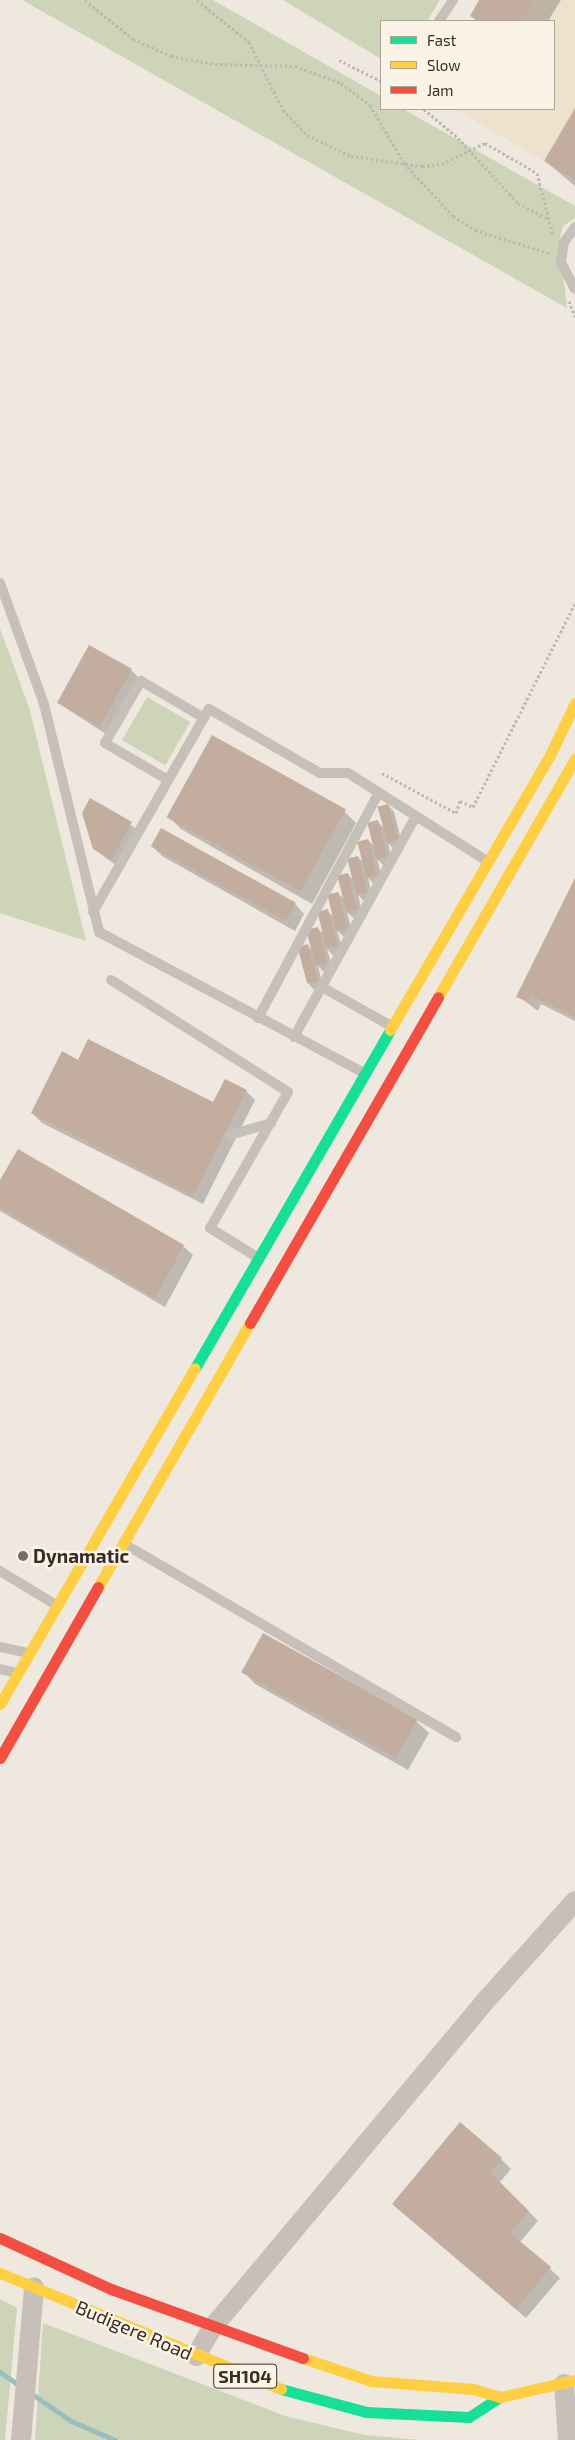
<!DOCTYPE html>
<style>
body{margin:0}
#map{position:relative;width:575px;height:2440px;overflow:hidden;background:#eee8df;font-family:"Exo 2",sans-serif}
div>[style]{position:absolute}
.green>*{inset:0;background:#cdd4b7;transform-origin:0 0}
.plaza>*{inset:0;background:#eee2cd}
.shadow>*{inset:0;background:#0003}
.stream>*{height:5px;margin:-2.5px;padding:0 2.5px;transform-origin:2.5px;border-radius:2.5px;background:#99bec1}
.building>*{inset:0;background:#c3ad9f;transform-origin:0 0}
.path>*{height:3px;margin-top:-1.5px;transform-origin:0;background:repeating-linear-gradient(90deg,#bfb8b1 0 2.5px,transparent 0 5px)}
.lane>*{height:10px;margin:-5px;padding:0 5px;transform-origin:5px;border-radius:5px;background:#c7c0b8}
.street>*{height:20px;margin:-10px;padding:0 10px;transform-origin:10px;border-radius:10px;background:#c7c0b8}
.fast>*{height:11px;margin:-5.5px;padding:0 5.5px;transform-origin:5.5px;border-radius:5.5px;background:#16e098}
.slow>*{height:11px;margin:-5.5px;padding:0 5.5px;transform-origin:5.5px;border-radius:5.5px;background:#ffcf43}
.jam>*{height:11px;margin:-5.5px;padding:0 5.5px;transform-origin:5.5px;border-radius:5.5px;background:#f24e42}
.dots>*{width:14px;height:14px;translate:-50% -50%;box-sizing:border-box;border:2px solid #fbf3e6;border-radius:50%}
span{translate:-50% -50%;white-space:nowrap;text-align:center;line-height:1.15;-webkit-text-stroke:5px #fbf3e6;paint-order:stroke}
.shield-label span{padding:1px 4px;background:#fbf3e6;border:1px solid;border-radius:4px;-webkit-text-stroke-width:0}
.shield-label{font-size:18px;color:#382d26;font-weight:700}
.poi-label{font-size:19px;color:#382d26;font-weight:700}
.left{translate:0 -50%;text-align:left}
.street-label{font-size:19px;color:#382d26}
.legend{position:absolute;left:380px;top:20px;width:175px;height:90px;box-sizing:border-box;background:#fbf3e6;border:1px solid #ada499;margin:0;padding:6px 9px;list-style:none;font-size:15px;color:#382d26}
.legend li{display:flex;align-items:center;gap:10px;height:25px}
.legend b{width:25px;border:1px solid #ada499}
</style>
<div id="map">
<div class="green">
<div style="clip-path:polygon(22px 0,213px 0,381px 96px,381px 109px,403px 109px,575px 206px,575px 218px,563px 226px,559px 241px,567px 308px)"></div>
<div style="clip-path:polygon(283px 0,440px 0,427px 21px,381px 21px,381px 59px)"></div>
<div style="clip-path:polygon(0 629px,29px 707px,86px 941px,0 913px)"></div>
<div style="left:147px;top:697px;width:50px;height:50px;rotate:30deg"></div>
<div style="clip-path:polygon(0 2299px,17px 2308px,5px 2440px,0 2440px)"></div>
<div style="clip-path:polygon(43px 2323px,285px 2416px,365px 2435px,420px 2440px,35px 2440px)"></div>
</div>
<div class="plaza">
<div style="clip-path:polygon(534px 0,575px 0,575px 108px,544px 161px,455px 109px,554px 109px,554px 21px,521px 21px)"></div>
</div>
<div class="shadow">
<div style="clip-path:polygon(480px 0,561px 0,548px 21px,477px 21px,471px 16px)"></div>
<div style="clip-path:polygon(575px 110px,575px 186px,545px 161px)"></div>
<div style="clip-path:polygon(131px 670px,141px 680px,109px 736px,58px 703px)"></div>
<div style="clip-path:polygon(90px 799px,141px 832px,121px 869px,94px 849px)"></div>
<div style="clip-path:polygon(388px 805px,394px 812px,403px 847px,394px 849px,388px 843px,393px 863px,384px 866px,377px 859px,383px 881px,374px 884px,368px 878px,373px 898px,364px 901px,358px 895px,363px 916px,354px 918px,347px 912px,353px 935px,344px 937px,337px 930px,343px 952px,333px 955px,327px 949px,333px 969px,324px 972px,318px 966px,323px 987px,314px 990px,308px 983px,308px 946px,313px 951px,317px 928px,324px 934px,327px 911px,334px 917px,338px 893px,344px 899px,348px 874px,354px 881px,358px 857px,364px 863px,368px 840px,374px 846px,378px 822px,384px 828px)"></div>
<div style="clip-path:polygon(344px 811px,356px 823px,312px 904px,181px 829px,168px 816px)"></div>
<div style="clip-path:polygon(162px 829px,295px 904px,304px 914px,295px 931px,162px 856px,152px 846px)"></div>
<div style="clip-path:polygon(575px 881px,575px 1021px,541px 1004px,538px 1011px,518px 996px)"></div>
<div style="clip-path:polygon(78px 1061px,214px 1104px,246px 1091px,255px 1100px,203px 1204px,42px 1123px,32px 1113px)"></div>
<div style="clip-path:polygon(0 1182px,183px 1246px,193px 1255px,165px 1307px,0 1211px)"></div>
<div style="clip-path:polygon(243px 1671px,416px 1721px,429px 1733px,408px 1770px,255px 1684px)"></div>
<div style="clip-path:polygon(501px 2159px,511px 2169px,500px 2182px,538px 2221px,520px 2242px,560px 2278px,526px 2318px,403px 2213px)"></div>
</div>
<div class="stream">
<div style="left:0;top:2372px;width:24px;rotate:35deg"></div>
<div style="left:29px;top:2392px;width:51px;rotate:34.6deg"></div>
<div style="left:71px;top:2421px;width:48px;rotate:23.4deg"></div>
</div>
<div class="building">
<div style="clip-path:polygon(479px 0,534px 0,521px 21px,479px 21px,470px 16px)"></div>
<div style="clip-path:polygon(575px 108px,575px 180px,544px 161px)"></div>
<div style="left:89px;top:645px;width:49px;height:66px;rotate:29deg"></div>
<div style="left:212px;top:735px;width:153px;height:94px;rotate:29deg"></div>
<div style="clip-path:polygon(90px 798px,132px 822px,111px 860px,93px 849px,82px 813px)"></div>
<div style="left:388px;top:804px;width:37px;height:11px;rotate:74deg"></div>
<div style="left:378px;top:820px;width:38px;height:11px;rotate:76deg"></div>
<div style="left:161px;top:828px;width:154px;height:21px;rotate:29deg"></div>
<div style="left:368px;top:839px;width:37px;height:11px;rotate:76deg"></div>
<div style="left:358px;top:856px;width:37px;height:11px;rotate:76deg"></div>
<div style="left:348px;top:873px;width:37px;height:11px;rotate:76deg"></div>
<div style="clip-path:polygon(575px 878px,575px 1017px,531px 995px,528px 1002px,516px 997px)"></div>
<div style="left:338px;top:892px;width:37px;height:11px;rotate:76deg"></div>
<div style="left:328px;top:909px;width:38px;height:11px;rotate:76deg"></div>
<div style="left:318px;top:927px;width:37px;height:12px;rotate:76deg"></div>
<div style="left:308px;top:944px;width:38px;height:11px;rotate:75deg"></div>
<div style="clip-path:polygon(88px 1039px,213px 1102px,225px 1079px,247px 1090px,193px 1196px,31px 1113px,62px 1051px,78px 1060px)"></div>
<div style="clip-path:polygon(18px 1149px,184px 1245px,155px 1298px,0 1208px,0 1180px)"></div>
<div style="left:263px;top:1633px;width:177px;height:45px;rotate:29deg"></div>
<div style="clip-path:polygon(460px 2122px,502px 2158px,490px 2173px,529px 2211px,510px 2233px,551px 2267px,516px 2309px,392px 2204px)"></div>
</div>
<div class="path">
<div style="left:85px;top:0;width:62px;rotate:39.1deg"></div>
<div style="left:133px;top:39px;width:42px;rotate:24.1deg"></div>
<div style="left:171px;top:56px;width:45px;rotate:10.3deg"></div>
<div style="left:215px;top:64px;width:80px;rotate:1.4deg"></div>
<div style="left:295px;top:66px;width:49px;rotate:20.3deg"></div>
<div style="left:341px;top:83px;width:36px;rotate:37deg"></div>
<div style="left:370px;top:105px;width:67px;rotate:59.6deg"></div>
<div style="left:404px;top:163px;width:72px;rotate:47.2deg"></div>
<div style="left:453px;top:216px;width:26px;rotate:32deg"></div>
<div style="left:475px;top:230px;width:77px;rotate:17.3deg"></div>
<div style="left:197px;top:0;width:67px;rotate:38.9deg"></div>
<div style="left:249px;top:42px;width:76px;rotate:63.4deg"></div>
<div style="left:283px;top:110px;width:35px;rotate:46deg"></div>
<div style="left:307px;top:135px;width:49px;rotate:25.5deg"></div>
<div style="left:351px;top:156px;width:72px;rotate:8deg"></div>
<div style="left:422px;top:166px;width:20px;rotate:-6deg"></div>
<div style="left:442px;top:164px;width:48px;rotate:-26deg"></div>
<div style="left:485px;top:143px;width:60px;rotate:30deg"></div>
<div style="left:537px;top:173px;width:65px;rotate:75.7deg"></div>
<div style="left:339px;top:60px;width:47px;rotate:26.6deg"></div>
<div style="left:424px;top:109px;width:45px;rotate:40.5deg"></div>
<div style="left:458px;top:138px;width:88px;rotate:47.3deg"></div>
<div style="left:518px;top:203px;width:34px;rotate:28deg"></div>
<div style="left:569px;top:301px;width:17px;rotate:69deg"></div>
<div style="left:382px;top:773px;width:84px;rotate:28.4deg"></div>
<div style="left:456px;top:813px;width:13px;rotate:-72deg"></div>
<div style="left:460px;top:801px;width:14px;rotate:25deg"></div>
<div style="left:473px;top:807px;width:228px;rotate:-63.4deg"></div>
</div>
<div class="lane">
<div style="left:439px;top:21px;width:25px;rotate:-56deg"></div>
<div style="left:575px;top:227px;width:19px;rotate:126deg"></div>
<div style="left:564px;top:242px;width:20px;rotate:99deg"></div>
<div style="left:561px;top:262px;width:30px;rotate:63deg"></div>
<div style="left:0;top:583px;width:129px;rotate:70deg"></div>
<div style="left:44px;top:704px;width:235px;rotate:76.4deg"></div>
<div style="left:99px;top:932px;width:300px;rotate:28deg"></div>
<div style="left:168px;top:780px;width:73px;rotate:-149.6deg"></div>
<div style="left:105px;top:743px;width:72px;rotate:-59.9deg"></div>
<div style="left:141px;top:681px;width:73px;rotate:30.4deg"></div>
<div style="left:93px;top:912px;width:234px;rotate:-60.3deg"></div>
<div style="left:209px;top:709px;width:128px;rotate:30deg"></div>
<div style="left:320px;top:773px;width:28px"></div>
<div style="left:348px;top:773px;width:165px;rotate:32.3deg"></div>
<div style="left:111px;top:980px;width:209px;rotate:32.3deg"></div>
<div style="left:288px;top:1092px;width:157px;rotate:119.8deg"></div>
<div style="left:210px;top:1228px;width:55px;rotate:31.7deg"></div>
<div style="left:322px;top:987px;width:79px;rotate:29.5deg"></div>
<div style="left:258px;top:1018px;width:256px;rotate:-61.8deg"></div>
<div style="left:294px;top:1037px;width:252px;rotate:-61.1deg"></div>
<div style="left:230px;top:1135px;width:43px;rotate:-16.3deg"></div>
<div style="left:126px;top:1545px;width:382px;rotate:30.2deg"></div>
<div style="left:0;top:1571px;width:66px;rotate:31.3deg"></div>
<div style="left:0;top:1647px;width:29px;rotate:12deg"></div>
<div style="left:0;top:1669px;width:17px;rotate:13deg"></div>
</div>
<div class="street">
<div style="left:196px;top:2356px;width:32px;rotate:-60deg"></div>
<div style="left:212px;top:2328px;width:432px;rotate:-50.1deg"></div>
<div style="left:489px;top:1997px;width:129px;rotate:-48.1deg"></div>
<div style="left:564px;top:2384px;width:56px;rotate:85.9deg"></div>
<div style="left:21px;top:2440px;width:153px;rotate:-85.1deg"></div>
</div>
<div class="fast">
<div style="left:195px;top:1368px;width:390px;rotate:-60deg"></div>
<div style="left:281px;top:2389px;width:88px;rotate:15.1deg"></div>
<div style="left:366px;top:2412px;width:103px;rotate:2.8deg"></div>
<div style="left:469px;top:2417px;width:37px;rotate:-33deg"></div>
</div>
<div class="slow">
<div style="left:438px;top:997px;width:275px;rotate:-60.1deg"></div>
<div style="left:390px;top:1030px;width:318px;rotate:-59.8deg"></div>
<div style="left:550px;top:755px;width:58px;rotate:-64.3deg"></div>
<div style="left:98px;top:1587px;width:305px;rotate:-60.1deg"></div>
<div style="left:0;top:1704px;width:388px;rotate:-59.9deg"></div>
<div style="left:0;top:2273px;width:304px;rotate:22.4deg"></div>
<div style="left:303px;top:2358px;width:72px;rotate:18.7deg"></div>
<div style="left:371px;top:2381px;width:103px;rotate:4.4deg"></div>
<div style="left:474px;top:2389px;width:27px;rotate:17deg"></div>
<div style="left:500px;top:2397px;width:77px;rotate:-12.8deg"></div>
</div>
<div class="jam">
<div style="left:250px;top:1323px;width:376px;rotate:-60deg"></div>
<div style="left:0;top:1758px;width:197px;rotate:-60.2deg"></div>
<div style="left:0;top:2238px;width:122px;rotate:24.7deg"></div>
<div style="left:111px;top:2289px;width:204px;rotate:19.8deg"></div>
</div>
<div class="dots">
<div style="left:23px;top:1556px;background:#786e67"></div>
</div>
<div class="shield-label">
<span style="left:245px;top:2376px">SH104</span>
</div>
<div class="poi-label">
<span class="left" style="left:33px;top:1556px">Dynamatic</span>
</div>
<div class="street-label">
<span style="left:134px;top:2330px;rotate:23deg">Budigere Road</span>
</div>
<ul class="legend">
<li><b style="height:6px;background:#16e098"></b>Fast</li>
<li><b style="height:6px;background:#ffcf43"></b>Slow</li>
<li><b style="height:6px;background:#f24e42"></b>Jam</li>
</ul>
</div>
